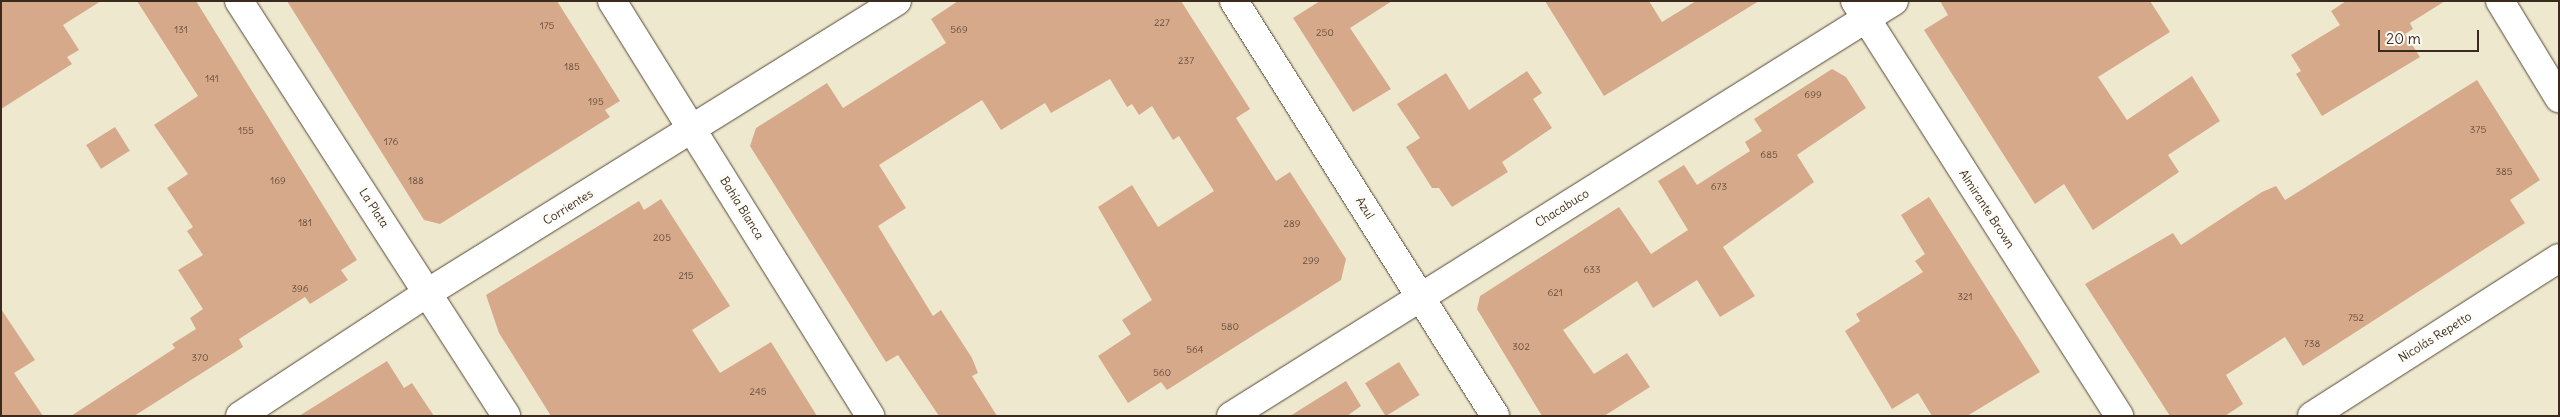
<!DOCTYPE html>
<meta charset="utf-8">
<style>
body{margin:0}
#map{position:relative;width:2560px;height:417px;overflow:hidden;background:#eee9ce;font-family:Delius,sans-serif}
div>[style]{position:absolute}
.building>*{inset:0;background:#d6a98b;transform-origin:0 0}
.roads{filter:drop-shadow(0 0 1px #564738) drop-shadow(0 0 1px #564738)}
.street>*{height:28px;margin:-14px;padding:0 14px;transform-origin:14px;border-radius:14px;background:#fff}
.secondary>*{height:28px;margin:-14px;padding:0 14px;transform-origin:14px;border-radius:14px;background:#fff}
span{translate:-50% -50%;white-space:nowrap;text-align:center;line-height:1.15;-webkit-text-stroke:5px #fdfcf7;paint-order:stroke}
.number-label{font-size:10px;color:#624a39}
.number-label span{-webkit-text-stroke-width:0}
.street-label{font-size:12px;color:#3b2a1e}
.frame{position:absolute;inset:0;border:2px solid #3b2a1e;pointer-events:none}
.scale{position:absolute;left:2378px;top:30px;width:101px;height:22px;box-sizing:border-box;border:2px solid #3b2a1e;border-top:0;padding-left:6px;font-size:15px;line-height:18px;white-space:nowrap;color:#3b2a1e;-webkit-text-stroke:4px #fdfcf7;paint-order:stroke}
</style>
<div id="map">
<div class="building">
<div style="clip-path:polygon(1px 1px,101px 1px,63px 25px,79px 50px,67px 57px,72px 64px,1px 109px)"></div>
<div style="clip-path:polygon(137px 1px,196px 1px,357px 260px,341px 270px,348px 280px,310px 304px,305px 297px,239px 339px,243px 347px,134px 416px,71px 416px,175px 348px,172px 344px,196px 329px,190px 318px,203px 309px,178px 270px,203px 255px,187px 231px,193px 227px,167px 188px,188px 174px,154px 125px,198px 96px)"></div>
<div style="clip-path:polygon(287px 1px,557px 1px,620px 101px,605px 110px,610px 117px,440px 224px,424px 220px)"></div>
<div style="clip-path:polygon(958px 1px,1181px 1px,1250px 109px,1236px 118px,1276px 181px,1290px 172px,1346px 259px,1341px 280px,1167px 390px,1161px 382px,1128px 403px,1098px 356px,1131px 334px,1122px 320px,1152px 300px,1098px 207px,1132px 185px,1158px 227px,1214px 191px,1179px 136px,1173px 140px,1152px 106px,1139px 115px,1132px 104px,1127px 107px,1110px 79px,1051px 113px,1045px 103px,1001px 130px,982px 100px,879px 165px,906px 208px,878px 226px,933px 316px,941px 310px,972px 358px,978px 373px,972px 376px,997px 416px,939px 416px,898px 355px,886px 362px,750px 146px,756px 128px,827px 83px,843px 108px,946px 43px,931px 19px)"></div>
<div style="clip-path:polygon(1320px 1px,1392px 1px,1350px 28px,1391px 89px,1353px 112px,1293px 18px)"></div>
<div style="clip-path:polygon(1545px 1px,1649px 1px,1662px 22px,1696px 1px,1759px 1px,1604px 96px)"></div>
<div style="clip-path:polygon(1940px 1px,2150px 1px,2170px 32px,2098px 77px,2127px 120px,2192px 76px,2220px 121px,2168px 155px,2179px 172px,2093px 230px,2064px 184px,2035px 204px,1924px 30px,1948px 15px)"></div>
<div style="clip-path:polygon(2346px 1px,2445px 1px,2410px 23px,2413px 29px,2405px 34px,2420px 57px,2322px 116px,2296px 74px,2301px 71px,2291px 55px,2340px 25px,2331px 11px)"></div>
<div style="clip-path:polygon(1832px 69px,1846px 77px,1866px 108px,1797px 155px,1814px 182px,1723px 247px,1755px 296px,1720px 317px,1697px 280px,1653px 308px,1637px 281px,1563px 330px,1594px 374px,1627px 353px,1650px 387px,1604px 416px,1542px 416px,1477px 309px,1480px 296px,1619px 207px,1651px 254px,1688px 230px,1658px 181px,1684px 165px,1697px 185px,1750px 151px,1745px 142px,1762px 131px,1754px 119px)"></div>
<div style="clip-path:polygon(1527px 71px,1542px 93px,1533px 99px,1552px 128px,1502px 162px,1508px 172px,1452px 207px,1439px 188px,1432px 188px,1406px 147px,1420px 138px,1397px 104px,1446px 73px,1469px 110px)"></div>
<div style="clip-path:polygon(2477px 80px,2540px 180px,2510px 200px,2525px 223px,2303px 366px,2285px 337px,2226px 375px,2243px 404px,2225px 416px,2170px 416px,2085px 284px,2173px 233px,2181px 245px,2262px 192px,2276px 186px,2285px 200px)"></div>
<div style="left:115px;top:127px;width:28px;height:34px;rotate:58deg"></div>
<div style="clip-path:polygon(1929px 197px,2040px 372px,1967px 416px,1932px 416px,1918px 393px,1892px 409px,1845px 331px,1860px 321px,1856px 314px,1923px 272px,1915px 261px,1925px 254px,1901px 215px)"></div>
<div style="clip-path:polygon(661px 199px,730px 306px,692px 330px,720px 373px,771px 342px,817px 416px,551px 416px,499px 333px,486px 295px,639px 201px,644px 210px)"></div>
<div style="clip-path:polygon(1px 309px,35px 360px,14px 373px,43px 416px,1px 416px)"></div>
<div style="clip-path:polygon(387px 361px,404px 388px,412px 383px,434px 416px,299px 416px)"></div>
<div style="left:1399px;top:362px;width:39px;height:40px;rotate:58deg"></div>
<div style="clip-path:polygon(1346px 381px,1361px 406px,1347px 416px,1290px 416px)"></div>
</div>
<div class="roads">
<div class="street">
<div style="left:239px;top:1px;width:493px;rotate:57.2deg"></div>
<div style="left:612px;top:1px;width:489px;rotate:58.1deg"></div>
<div style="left:1234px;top:1px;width:490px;rotate:57.8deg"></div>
<div style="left:1855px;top:1px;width:492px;rotate:57.5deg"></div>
<div style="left:240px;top:416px;width:226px;rotate:-33.3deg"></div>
<div style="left:429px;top:292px;width:551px;rotate:-31.87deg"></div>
<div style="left:1231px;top:416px;width:782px;rotate:-32.04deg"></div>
<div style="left:2312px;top:416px;width:293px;rotate:-32.6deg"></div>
</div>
<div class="secondary">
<div style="left:2500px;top:1px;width:114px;rotate:58.7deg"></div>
</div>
</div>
<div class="number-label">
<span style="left:1162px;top:23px">227</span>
<span style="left:547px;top:26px">175</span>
<span style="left:181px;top:30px">131</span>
<span style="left:959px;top:30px">569</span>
<span style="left:1325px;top:33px">250</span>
<span style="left:1186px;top:61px">237</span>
<span style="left:572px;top:67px">185</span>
<span style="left:212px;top:79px">141</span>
<span style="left:1813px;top:95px">699</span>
<span style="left:596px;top:102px">195</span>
<span style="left:2478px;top:130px">375</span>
<span style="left:246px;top:131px">155</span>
<span style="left:391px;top:142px">176</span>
<span style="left:1769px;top:155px">685</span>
<span style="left:2504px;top:172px">385</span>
<span style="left:278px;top:181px">169</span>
<span style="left:416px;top:181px">188</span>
<span style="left:1719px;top:187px">673</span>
<span style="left:305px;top:223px">181</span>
<span style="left:1292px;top:224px">289</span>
<span style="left:662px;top:238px">205</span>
<span style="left:1311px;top:261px">299</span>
<span style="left:1592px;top:270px">633</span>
<span style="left:686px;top:276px">215</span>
<span style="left:300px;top:289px">396</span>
<span style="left:1555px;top:293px">621</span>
<span style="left:1965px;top:297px">321</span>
<span style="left:2356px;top:318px">752</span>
<span style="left:1230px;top:327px">580</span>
<span style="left:2312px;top:344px">738</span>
<span style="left:1521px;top:347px">302</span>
<span style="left:1195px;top:350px">564</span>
<span style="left:200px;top:358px">370</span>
<span style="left:1162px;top:373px">560</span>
<span style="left:758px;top:392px">245</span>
</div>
<div class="street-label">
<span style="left:568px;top:207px;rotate:-32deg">Corrientes</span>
<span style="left:374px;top:208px;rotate:57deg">La Plata</span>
<span style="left:742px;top:208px;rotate:58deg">Bahía Blanca</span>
<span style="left:1365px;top:208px;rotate:58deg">Azul</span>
<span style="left:1562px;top:208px;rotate:-32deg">Chacabuco</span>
<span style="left:1987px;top:209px;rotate:57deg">Almirante Brown</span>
<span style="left:2435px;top:337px;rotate:-32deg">Nicolás Repetto</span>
</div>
<div class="frame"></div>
<div class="scale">20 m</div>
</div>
